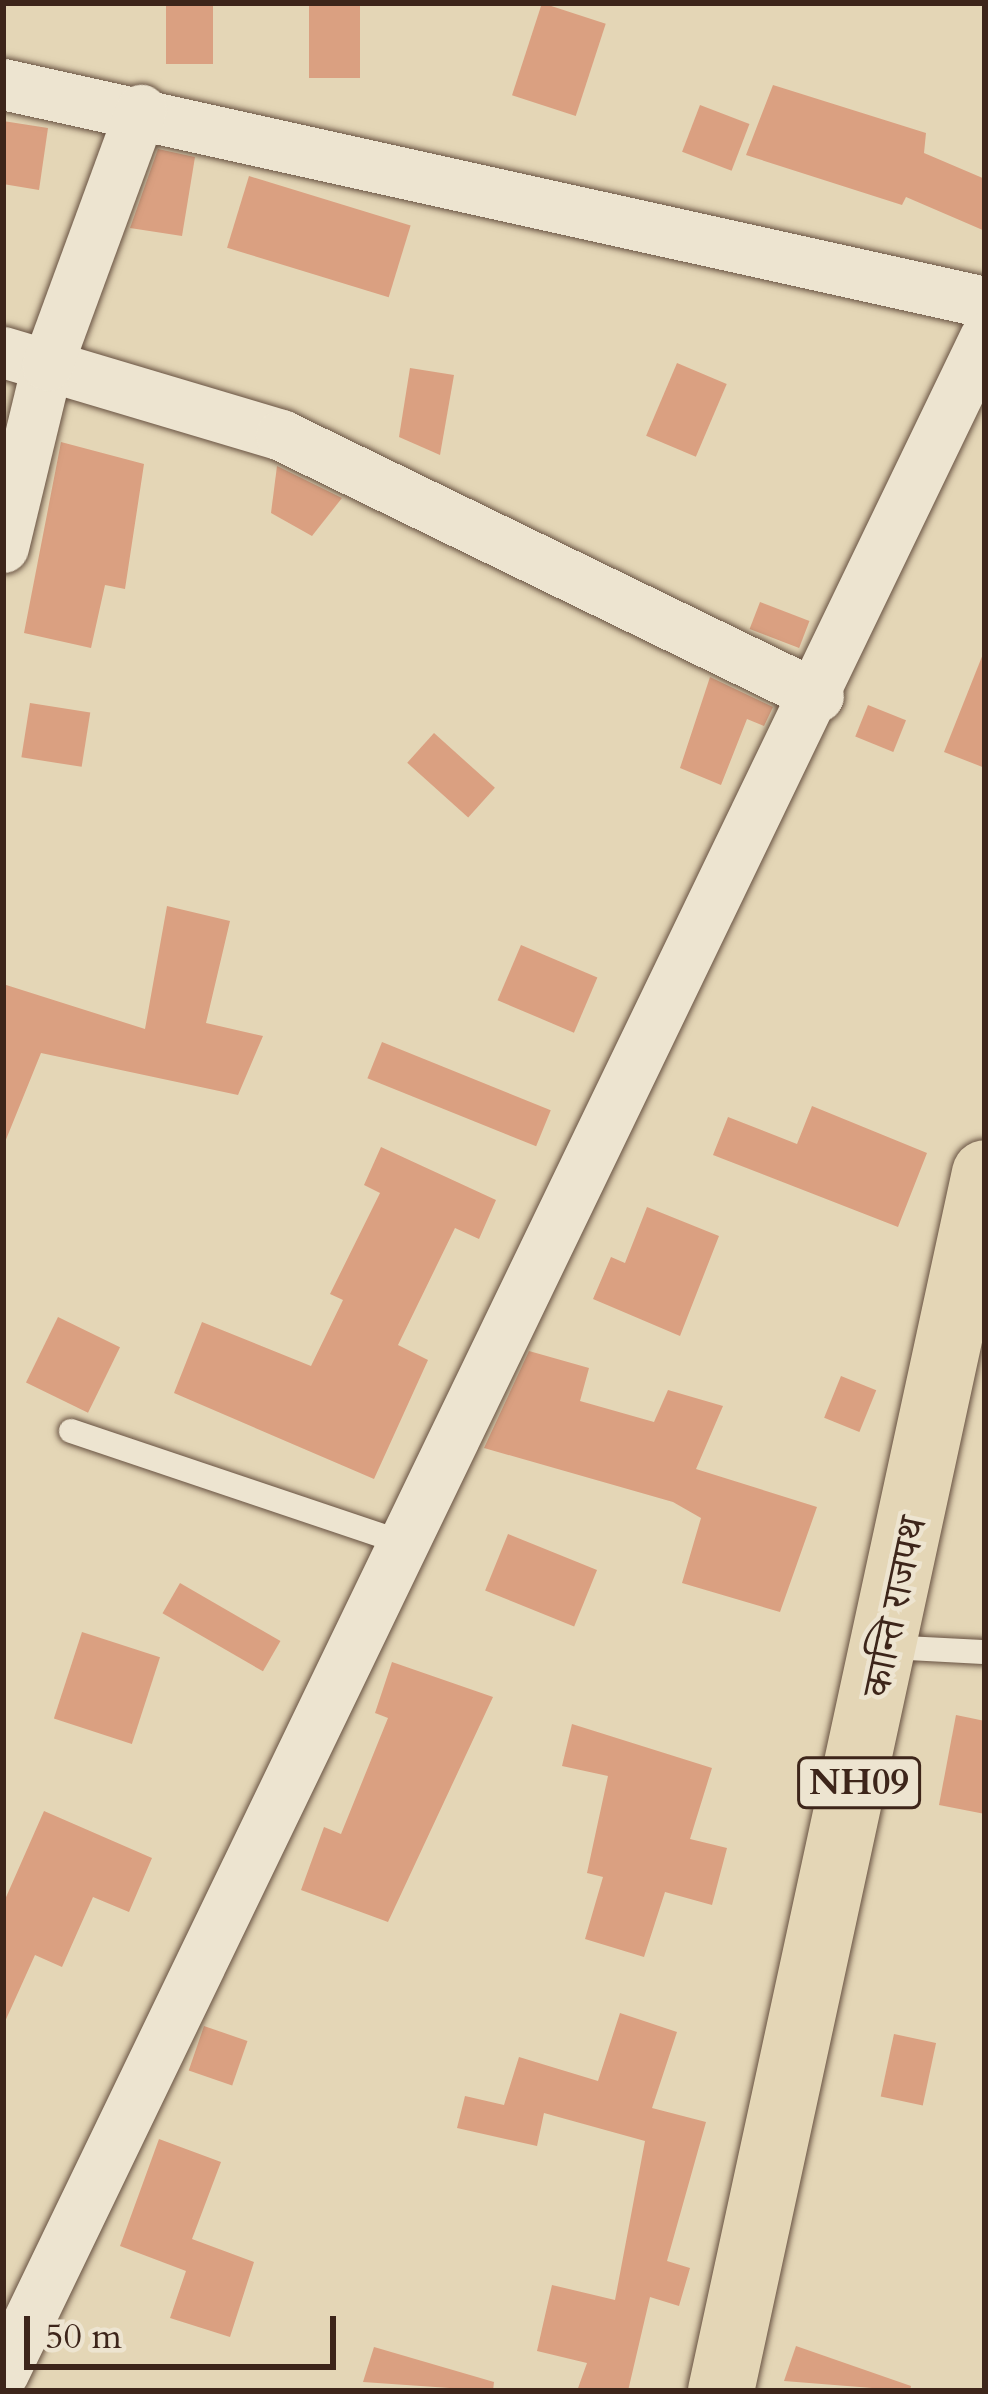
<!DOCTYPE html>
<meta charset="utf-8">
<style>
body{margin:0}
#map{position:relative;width:988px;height:2394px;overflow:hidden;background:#e4d6b6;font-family:Cardo,"Noto Serif Devanagari",serif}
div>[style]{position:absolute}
.building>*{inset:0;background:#daa081;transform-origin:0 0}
.roads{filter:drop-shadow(0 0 3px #675141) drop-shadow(0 0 3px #675141)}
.service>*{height:24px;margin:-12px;padding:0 12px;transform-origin:12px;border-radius:12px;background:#ede4d0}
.minor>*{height:51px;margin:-25.5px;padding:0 25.5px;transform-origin:25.5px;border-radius:25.5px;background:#ede4d0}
.primary>*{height:66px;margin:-33px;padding:0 33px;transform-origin:33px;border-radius:33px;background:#e4d6b6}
span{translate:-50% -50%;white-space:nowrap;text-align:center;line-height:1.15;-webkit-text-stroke:9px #ede4d0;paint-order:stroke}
.shield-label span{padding:3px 9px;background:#ede4d0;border:3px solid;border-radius:9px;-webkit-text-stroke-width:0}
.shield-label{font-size:36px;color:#3d251a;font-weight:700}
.street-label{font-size:39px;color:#3d251a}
.frame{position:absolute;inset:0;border:6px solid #3d251a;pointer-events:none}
.scale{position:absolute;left:24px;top:2316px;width:312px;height:54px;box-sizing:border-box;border:6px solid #3d251a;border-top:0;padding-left:15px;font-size:36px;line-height:42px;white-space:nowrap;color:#3d251a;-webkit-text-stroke:9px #ede4d0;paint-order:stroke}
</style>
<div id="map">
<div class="building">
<div style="left:166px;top:3px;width:47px;height:61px"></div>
<div style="left:309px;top:3px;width:51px;height:75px"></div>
<div style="left:542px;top:3px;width:67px;height:97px;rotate:18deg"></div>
<div style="clip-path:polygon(773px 85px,926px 133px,924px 153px,985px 179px,985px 231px,906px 197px,902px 205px,746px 155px)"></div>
<div style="left:700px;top:105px;width:53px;height:50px;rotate:21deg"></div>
<div style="clip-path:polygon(3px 121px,48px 128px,39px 190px,3px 184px)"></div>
<div style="clip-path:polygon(158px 149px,195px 157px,182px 236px,130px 228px)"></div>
<div style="left:249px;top:176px;width:169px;height:75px;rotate:17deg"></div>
<div style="left:677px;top:363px;width:54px;height:79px;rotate:23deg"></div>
<div style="clip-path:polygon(410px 368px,454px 375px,440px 455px,399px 437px)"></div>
<div style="clip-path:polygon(61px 442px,144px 464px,125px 589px,105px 585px,91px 648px,24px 633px)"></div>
<div style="clip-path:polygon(277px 466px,342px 498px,312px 536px,271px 513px)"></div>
<div style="left:760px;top:602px;width:53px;height:29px;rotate:21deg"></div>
<div style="clip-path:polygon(983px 654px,985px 654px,985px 768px,944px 752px)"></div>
<div style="clip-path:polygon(710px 677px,773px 707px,764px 726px,747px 719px,721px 785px,680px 768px)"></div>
<div style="left:30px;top:703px;width:61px;height:55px;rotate:9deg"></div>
<div style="left:868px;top:705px;width:41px;height:34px;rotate:22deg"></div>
<div style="left:434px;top:733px;width:82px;height:40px;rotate:42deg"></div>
<div style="clip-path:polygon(167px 906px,230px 921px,206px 1023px,263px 1036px,238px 1095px,41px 1053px,3px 1147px,3px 984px,145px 1029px)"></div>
<div style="left:521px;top:945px;width:83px;height:60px;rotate:23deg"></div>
<div style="left:382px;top:1042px;width:182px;height:39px;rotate:22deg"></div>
<div style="clip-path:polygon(812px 1106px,927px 1153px,898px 1227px,713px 1155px,728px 1117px,797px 1144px)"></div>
<div style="clip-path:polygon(381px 1147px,496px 1200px,479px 1239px,455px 1228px,398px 1345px,428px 1360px,374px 1479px,174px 1393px,202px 1322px,311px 1366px,343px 1300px,330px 1294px,380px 1193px,364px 1185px)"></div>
<div style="clip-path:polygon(647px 1207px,719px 1236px,680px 1336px,593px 1299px,611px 1257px,625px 1263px)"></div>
<div style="left:58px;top:1317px;width:69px;height:73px;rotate:26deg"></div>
<div style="clip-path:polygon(529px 1351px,589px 1368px,580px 1401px,654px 1422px,668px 1390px,723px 1406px,696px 1469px,817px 1507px,780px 1612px,682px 1583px,701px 1518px,673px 1502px,484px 1448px)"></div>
<div style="left:841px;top:1376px;width:38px;height:45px;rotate:22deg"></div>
<div style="left:508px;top:1534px;width:96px;height:61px;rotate:22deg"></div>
<div style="left:180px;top:1583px;width:116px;height:35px;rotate:30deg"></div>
<div style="left:82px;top:1632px;width:82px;height:91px;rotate:18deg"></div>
<div style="clip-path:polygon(392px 1662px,493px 1697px,388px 1922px,301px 1890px,324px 1827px,341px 1834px,388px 1718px,375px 1713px)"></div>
<div style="clip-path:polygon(956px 1715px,985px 1721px,985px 1814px,939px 1805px)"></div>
<div style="clip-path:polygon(572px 1724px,712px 1768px,690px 1839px,727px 1848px,712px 1905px,665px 1892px,644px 1957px,585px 1939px,603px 1877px,587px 1873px,608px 1776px,562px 1766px)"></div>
<div style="clip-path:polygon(44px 1811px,152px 1858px,129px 1912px,93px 1897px,62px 1967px,35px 1955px,3px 2026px,3px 1904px)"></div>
<div style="clip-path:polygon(620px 2013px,677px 2032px,652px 2108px,706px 2122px,667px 2261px,690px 2268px,679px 2306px,650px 2297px,628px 2391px,577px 2391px,587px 2363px,537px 2351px,552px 2285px,615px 2300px,645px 2141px,544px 2113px,537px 2146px,457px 2128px,465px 2096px,504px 2105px,519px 2057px,598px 2081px)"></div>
<div style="left:204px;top:2026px;width:46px;height:47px;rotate:19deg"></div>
<div style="left:894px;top:2034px;width:43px;height:64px;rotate:12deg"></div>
<div style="clip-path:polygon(159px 2139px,221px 2162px,192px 2239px,254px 2262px,230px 2337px,170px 2318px,186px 2271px,120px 2246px)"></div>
<div style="clip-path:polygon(796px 2346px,911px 2386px,910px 2391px,784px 2381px)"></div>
<div style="clip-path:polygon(374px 2347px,494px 2382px,493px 2391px,363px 2382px)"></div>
</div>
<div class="roads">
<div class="service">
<div style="left:71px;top:1431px;width:351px;rotate:18.6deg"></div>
<div style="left:888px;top:1647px;width:97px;rotate:3deg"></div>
</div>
<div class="minor">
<div style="left:3px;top:84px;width:1006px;rotate:12.52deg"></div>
<div style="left:3px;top:352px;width:290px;rotate:16.6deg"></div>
<div style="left:281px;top:435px;width:597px;rotate:25.92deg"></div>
<div style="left:3px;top:547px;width:187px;rotate:-76.4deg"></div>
<div style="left:47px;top:365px;width:272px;rotate:-69.8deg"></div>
<div style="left:3px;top:2373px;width:2260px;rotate:-64.25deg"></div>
</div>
<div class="primary">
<div style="left:721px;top:2391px;width:1246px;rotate:-77.77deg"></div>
</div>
</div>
<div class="shield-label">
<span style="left:859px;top:1783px">NH09</span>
</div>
<div class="street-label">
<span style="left:896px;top:1607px;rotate:-78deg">कान्ति राजपथ</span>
</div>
<div class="frame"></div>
<div class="scale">50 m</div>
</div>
